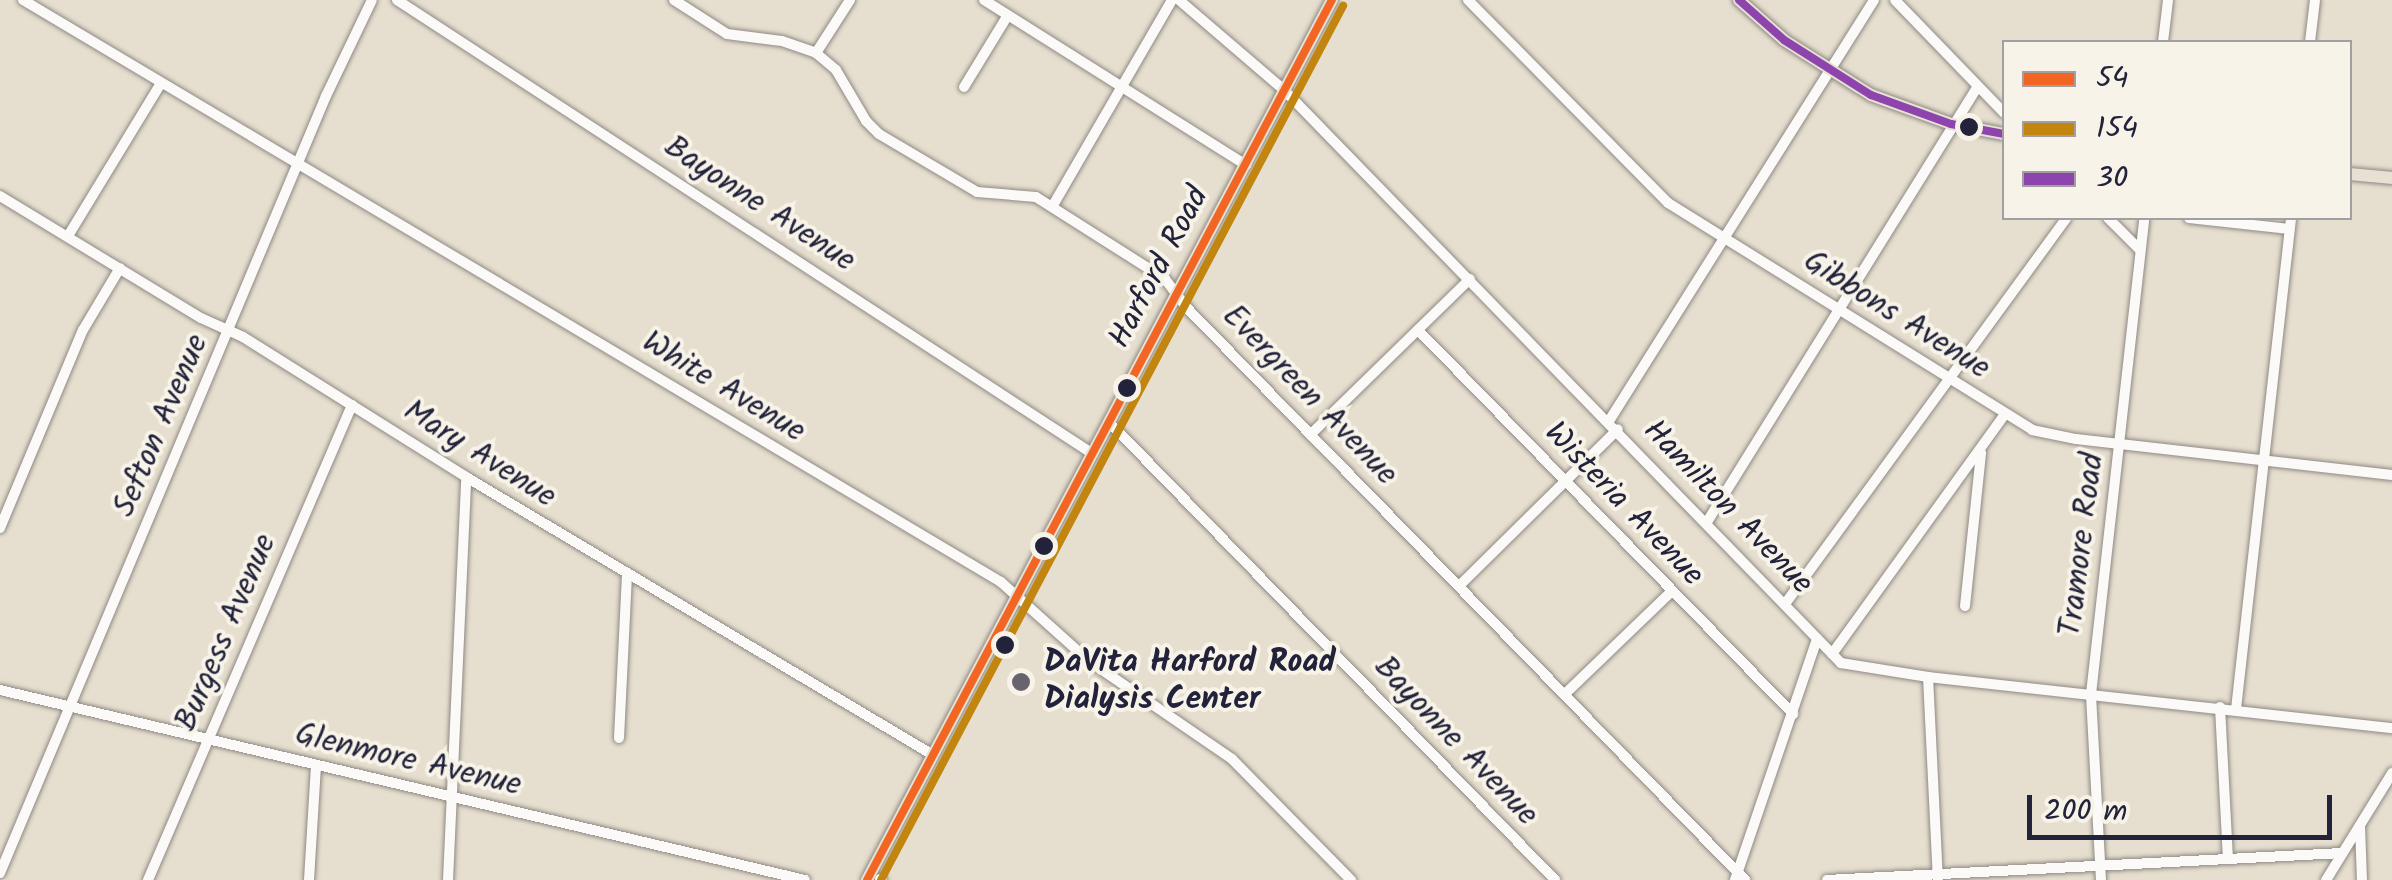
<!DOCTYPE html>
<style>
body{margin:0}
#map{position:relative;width:2392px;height:880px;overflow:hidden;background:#e6dece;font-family:Kalam,sans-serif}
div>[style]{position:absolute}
.roads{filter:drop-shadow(0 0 2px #8d8a85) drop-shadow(0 0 2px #8d8a85)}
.minor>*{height:10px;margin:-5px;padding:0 5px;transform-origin:5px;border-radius:5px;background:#fbfaf8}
.major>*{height:12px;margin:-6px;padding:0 6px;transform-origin:6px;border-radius:6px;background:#e6e1d3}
.bus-1>*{height:8px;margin:-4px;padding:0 4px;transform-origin:4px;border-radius:4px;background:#f26522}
.bus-2>*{height:8px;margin:-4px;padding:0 4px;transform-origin:4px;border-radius:4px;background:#c2850f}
.bus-3>*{height:8px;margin:-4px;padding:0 4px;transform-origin:4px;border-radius:4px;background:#8e44ad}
.dots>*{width:28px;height:28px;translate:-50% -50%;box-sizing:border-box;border:5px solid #f7f3e8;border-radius:50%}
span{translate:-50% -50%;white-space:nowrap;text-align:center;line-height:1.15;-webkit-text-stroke:8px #f7f3e8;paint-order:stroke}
.street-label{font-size:32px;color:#22223b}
.poi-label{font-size:32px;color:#22223b;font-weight:700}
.left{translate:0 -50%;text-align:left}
.legend{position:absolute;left:2002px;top:40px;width:350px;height:180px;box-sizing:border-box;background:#f7f3e8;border:2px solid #a29fa3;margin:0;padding:12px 18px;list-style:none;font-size:30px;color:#22223b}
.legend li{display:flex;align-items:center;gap:20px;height:50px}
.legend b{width:50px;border:2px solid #a29fa3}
.scale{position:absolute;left:2027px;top:795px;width:305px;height:45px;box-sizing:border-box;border:5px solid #22223b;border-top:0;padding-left:12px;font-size:30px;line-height:35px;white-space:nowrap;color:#22223b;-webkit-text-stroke:8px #f7f3e8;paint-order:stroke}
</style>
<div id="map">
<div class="roads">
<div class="minor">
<div style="left:23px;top:0;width:1138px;rotate:30.76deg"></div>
<div style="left:1001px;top:582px;width:118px;rotate:41.9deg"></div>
<div style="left:1089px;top:661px;width:173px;rotate:34.4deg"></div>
<div style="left:1232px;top:759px;width:170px;rotate:45.5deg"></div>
<div style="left:397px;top:0;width:831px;rotate:33.12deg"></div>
<div style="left:674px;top:0;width:63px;rotate:32.7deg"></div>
<div style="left:727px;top:34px;width:55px;rotate:7.3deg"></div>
<div style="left:782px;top:41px;width:36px;rotate:19deg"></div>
<div style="left:816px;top:53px;width:26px;rotate:40deg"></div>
<div style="left:836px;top:70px;width:59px;rotate:59.5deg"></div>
<div style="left:866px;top:121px;width:18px;rotate:45deg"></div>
<div style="left:879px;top:134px;width:114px;rotate:30.6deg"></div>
<div style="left:977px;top:192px;width:59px;rotate:4.8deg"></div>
<div style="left:1036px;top:197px;width:153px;rotate:32.4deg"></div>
<div style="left:1165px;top:279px;width:38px;rotate:53deg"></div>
<div style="left:1188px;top:309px;width:798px;rotate:45.71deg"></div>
<div style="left:984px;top:0;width:310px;rotate:32.2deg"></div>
<div style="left:1179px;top:0;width:140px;rotate:40.6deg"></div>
<div style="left:1285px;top:91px;width:798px;rotate:45.81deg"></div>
<div style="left:1841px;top:663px;width:88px;rotate:9.1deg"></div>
<div style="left:1928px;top:677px;width:467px;rotate:6.3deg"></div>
<div style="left:1468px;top:0;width:285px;rotate:45.4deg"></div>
<div style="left:1668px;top:203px;width:429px;rotate:31.9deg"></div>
<div style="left:2032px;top:430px;width:45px;rotate:11.6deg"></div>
<div style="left:2076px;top:439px;width:318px;rotate:6.5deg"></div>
<div style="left:1895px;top:0;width:157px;rotate:46deg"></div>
<div style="left:2163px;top:42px;width:42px;rotate:-83.2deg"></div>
<div style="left:2310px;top:42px;width:42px;rotate:-83.2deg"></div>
<div style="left:816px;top:53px;width:63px;rotate:-57.3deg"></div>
<div style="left:964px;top:87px;width:84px;rotate:-58.6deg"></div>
<div style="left:0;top:196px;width:235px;rotate:31.3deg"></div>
<div style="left:201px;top:318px;width:46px;rotate:24.3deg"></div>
<div style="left:243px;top:337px;width:263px;rotate:32.1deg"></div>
<div style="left:466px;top:477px;width:543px;rotate:30.76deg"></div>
<div style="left:1052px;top:207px;width:239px;rotate:-59.9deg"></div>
<div style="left:2108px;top:218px;width:45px;rotate:45deg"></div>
<div style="left:2189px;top:218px;width:101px;rotate:6.3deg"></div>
<div style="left:68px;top:236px;width:179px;rotate:-58.7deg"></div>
<div style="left:1418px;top:330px;width:537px;rotate:45.68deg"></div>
<div style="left:1609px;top:421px;width:497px;rotate:-57.8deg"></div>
<div style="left:1110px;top:423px;width:638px;rotate:45.76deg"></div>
<div style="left:1311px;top:434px;width:222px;rotate:-44.3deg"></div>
<div style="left:1707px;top:522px;width:513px;rotate:-58.14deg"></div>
<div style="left:0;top:528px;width:215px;rotate:-67.3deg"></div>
<div style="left:83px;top:330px;width:72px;rotate:-59.2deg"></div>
<div style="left:1459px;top:586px;width:223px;rotate:-44.6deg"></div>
<div style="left:1785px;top:604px;width:477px;rotate:-53.9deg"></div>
<div style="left:1965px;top:606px;width:154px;rotate:-84deg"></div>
<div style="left:1832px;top:654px;width:296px;rotate:-54.2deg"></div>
<div style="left:1928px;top:677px;width:203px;rotate:87.2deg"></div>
<div style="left:0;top:690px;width:827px;rotate:13.28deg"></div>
<div style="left:1565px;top:694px;width:149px;rotate:-43.9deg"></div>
<div style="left:2220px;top:707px;width:151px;rotate:87deg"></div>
<div style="left:2236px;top:709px;width:494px;rotate:-83.6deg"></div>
<div style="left:619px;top:738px;width:164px;rotate:-87.2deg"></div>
<div style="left:2360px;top:826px;width:54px;rotate:87.9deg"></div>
<div style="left:0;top:873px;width:843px;rotate:-67.24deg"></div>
<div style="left:326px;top:96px;width:106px;rotate:-64.4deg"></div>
<div style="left:880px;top:879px;width:2px;rotate:27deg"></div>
<div style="left:148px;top:880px;width:517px;rotate:-66.76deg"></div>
<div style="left:309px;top:880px;width:115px;rotate:-86.5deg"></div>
<div style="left:448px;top:880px;width:403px;rotate:-87.4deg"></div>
<div style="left:1735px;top:880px;width:255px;rotate:-71.2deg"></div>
<div style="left:1827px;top:880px;width:516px;rotate:-3deg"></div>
<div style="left:2101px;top:880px;width:186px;rotate:-93.1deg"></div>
<div style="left:2091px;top:694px;width:479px;rotate:-83.6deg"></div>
<div style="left:2326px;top:880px;width:126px;rotate:-58.3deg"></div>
</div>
<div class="major">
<div style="left:1739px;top:0;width:60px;rotate:41.6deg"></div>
<div style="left:1784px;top:40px;width:103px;rotate:32.3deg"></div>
<div style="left:1871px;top:95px;width:85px;rotate:19.9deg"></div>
<div style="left:1951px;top:124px;width:54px;rotate:10.7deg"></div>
<div style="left:2350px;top:174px;width:42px;rotate:5.4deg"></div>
<div style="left:867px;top:880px;width:995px;rotate:-62.15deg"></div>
</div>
</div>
<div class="bus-1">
<div style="left:867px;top:880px;width:995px;rotate:-62.15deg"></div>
</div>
<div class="bus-2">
<div style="left:881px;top:880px;width:989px;rotate:-62.14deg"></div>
</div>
<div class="bus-3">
<div style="left:1739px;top:0;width:60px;rotate:41.6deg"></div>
<div style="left:1784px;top:40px;width:103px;rotate:32.3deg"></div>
<div style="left:1871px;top:95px;width:85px;rotate:19.9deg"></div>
<div style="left:1951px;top:124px;width:54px;rotate:10.7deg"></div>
</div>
<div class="dots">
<div style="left:1969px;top:127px;background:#22223b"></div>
<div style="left:1127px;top:388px;background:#22223b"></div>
<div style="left:1044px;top:546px;background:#22223b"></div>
<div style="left:1005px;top:645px;background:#22223b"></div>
<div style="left:1021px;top:682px;background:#67646e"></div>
</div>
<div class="street-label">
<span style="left:759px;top:205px;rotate:33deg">Bayonne Avenue</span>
<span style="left:1160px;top:268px;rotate:-62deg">Harford Road</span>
<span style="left:1896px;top:316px;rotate:32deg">Gibbons Avenue</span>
<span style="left:723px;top:388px;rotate:31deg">White Avenue</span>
<span style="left:1309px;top:396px;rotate:46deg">Evergreen Avenue</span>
<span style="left:162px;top:426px;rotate:-67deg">Sefton Avenue</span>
<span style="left:479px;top:455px;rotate:32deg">Mary Avenue</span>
<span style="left:1623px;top:505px;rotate:46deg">Wisteria Avenue</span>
<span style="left:1727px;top:508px;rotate:46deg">Hamilton Avenue</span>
<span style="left:2083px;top:545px;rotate:-83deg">Tramore Road</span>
<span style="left:227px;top:633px;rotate:-67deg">Burgess Avenue</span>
<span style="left:1455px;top:742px;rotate:46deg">Bayonne Avenue</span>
<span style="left:408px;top:761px;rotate:13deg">Glenmore Avenue</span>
</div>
<div class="poi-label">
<span class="left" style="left:1044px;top:682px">DaVita Harford Road<br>Dialysis Center</span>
</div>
<ul class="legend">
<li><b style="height:12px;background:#f26522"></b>54</li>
<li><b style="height:12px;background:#c2850f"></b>154</li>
<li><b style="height:12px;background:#8e44ad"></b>30</li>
</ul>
<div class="scale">200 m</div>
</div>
